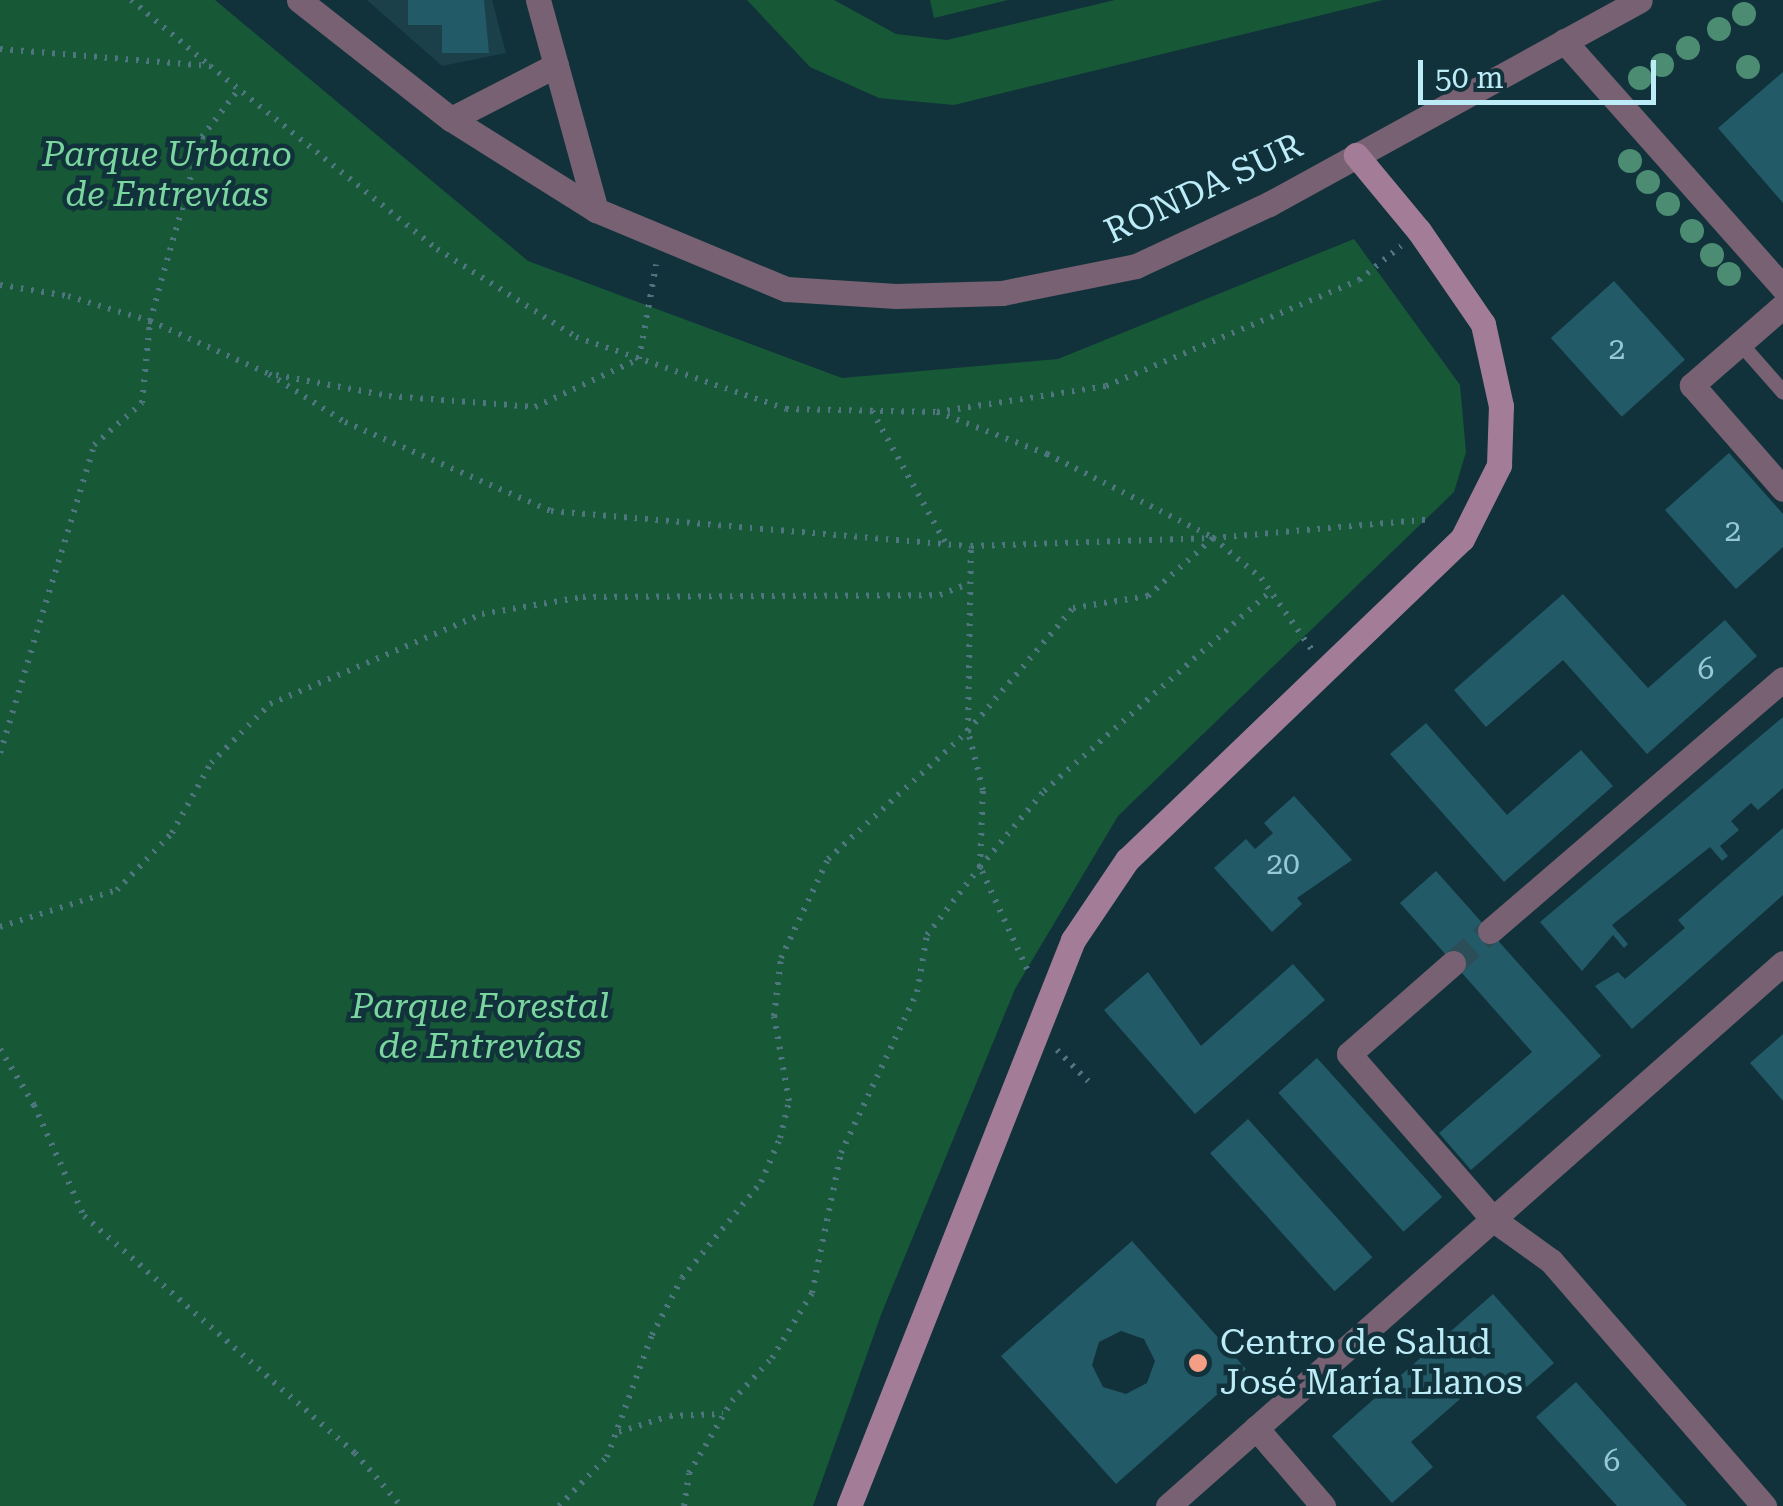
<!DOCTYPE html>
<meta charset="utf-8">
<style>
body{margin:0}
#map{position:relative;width:1783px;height:1506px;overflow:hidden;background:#11323b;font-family:"Roboto Serif",serif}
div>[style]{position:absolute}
.built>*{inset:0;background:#1b404a}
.green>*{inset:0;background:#175937}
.building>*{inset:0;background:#225a68;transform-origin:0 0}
.street-tunnel>*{height:25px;margin-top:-12.5px;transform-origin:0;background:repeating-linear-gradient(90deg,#2b4e58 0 25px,transparent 0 37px)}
.path>*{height:6px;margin-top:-3px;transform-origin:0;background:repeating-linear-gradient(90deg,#4f7580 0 2.5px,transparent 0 10.5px)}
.lane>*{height:15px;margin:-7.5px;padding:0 7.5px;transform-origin:7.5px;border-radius:7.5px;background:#786172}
.street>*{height:25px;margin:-12.5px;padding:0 12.5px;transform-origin:12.5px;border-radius:12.5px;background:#786172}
.secondary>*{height:25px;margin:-12.5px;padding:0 12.5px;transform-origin:12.5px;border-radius:12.5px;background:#a37d98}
.trees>*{width:24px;height:24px;margin:-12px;border-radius:50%;background:#4b8c72}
.dots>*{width:28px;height:28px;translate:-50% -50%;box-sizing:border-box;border:5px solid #11323b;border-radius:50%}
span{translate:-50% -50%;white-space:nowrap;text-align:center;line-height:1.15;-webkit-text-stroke:9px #11323b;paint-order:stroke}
.number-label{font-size:30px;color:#96c8d5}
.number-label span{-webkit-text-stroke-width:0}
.park-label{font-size:35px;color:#7ad59f;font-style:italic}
.street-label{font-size:35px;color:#bdecf9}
.poi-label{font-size:35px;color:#bdecf9}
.left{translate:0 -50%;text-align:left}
.scale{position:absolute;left:1418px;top:60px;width:238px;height:45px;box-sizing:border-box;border:5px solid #bdecf9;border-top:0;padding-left:12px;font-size:30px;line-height:35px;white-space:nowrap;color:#bdecf9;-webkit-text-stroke:8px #11323b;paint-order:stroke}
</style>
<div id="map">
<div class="built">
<div style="clip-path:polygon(367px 0,492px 0,506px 53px,442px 66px)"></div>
</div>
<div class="green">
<div style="clip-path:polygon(0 0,215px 0,528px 261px,842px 378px,1058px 359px,1354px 239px,1460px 385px,1466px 452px,1454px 492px,1118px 816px,1015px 989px,882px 1312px,813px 1506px,0 1506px)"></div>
<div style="clip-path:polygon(747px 0,834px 0,896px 34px,947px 40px,1115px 0,1383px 0,954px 105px,879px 98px,810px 67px)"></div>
<div style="clip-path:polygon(930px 0,1008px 0,934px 18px)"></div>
</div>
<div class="building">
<div style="clip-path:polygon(408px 0,484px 0,489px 53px,442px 53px,442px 25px,408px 25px)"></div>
<div style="clip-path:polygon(1783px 72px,1783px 203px,1718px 128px)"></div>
<div style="left:1614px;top:281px;width:106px;height:85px;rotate:48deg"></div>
<div style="clip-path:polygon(1729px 453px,1783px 514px,1783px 547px,1736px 589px,1665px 510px)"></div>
<div style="clip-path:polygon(1563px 594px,1648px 688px,1725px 620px,1757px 656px,1647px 754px,1563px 660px,1486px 727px,1454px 690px)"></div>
<div style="clip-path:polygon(1783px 717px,1783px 788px,1758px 810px,1751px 803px,1731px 821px,1739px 830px,1720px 846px,1728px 856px,1722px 861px,1710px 847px,1612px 925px,1628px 944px,1624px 948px,1613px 935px,1582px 971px,1540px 922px)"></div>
<div style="clip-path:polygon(1426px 723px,1507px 815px,1581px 750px,1613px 786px,1504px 882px,1390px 754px)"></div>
<div style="clip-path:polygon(1294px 796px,1352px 860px,1297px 898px,1302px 904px,1272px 932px,1214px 868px,1246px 839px,1255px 849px,1273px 833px,1264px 823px)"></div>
<div style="clip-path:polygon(1783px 828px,1783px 895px,1632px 1029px,1595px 986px,1618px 972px,1625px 979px,1685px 928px,1678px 920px)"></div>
<div style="clip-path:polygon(1436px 871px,1601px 1056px,1471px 1170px,1439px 1133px,1532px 1052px,1400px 903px)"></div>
<div style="clip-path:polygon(1293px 964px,1325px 1000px,1195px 1114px,1104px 1010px,1148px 972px,1201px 1046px)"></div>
<div style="clip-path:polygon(1783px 1034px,1783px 1101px,1750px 1063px)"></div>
<div style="left:1317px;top:1058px;width:187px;height:52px;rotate:48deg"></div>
<div style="left:1248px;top:1119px;width:186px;height:51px;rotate:48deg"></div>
<div style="clip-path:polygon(evenodd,1132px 1241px,1246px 1369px,1116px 1484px,1001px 1356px,1132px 1241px,1121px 1331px,1144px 1339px,1155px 1361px,1147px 1383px,1126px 1394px,1103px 1387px,1092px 1365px,1099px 1342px,1121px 1331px)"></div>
<div style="clip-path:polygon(1493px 1294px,1554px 1363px,1514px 1398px,1491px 1372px,1411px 1442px,1433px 1467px,1392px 1503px,1332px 1436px)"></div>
<div style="clip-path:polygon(1576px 1382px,1687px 1506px,1617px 1506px,1536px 1417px)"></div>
</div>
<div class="street-tunnel">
<div style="left:1453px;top:963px;width:49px;rotate:-40.9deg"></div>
</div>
<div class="path">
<div style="left:131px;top:0;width:103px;rotate:39.9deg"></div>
<div style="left:0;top:49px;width:211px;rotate:4.6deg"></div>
<div style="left:210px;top:66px;width:292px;rotate:38.9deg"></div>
<div style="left:437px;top:249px;width:165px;rotate:32.3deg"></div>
<div style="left:576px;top:337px;width:222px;rotate:18.9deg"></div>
<div style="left:786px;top:409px;width:151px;rotate:1.1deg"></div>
<div style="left:937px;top:412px;width:171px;rotate:-8.7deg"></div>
<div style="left:1106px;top:386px;width:274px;rotate:-22.7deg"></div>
<div style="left:1359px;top:280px;width:54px;rotate:-39deg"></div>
<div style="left:0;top:285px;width:69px;rotate:9.2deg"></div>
<div style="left:68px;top:296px;width:86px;rotate:17deg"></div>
<div style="left:150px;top:321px;width:130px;rotate:24deg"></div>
<div style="left:269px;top:374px;width:90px;rotate:32.3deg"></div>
<div style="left:345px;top:422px;width:224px;rotate:23.4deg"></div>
<div style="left:551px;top:511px;width:421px;rotate:4.8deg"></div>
<div style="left:971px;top:546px;width:242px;rotate:-1.9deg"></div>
<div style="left:1213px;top:538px;width:62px;rotate:39.8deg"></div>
<div style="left:1261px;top:578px;width:88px;rotate:54.7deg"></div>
<div style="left:276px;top:375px;width:115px;rotate:10.5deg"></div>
<div style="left:389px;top:396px;width:146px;rotate:4.3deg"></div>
<div style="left:535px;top:407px;width:115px;rotate:-24.8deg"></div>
<div style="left:639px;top:359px;width:96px;rotate:-79.7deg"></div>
<div style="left:872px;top:411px;width:152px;rotate:60.9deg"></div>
<div style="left:937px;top:412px;width:118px;rotate:20.9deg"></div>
<div style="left:1047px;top:454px;width:185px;rotate:26.7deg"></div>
<div style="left:0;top:753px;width:322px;rotate:-73deg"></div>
<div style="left:94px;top:445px;width:64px;rotate:-41.2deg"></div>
<div style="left:142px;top:403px;width:82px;rotate:-84.4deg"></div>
<div style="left:150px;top:321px;width:191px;rotate:-74.2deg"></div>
<div style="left:202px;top:137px;width:59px;rotate:-52.5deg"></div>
<div style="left:0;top:927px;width:123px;rotate:-17.5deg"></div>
<div style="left:117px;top:890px;width:79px;rotate:-46deg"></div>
<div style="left:172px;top:833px;width:80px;rotate:-60.9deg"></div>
<div style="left:211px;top:763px;width:83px;rotate:-45deg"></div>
<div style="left:270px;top:704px;width:230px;rotate:-23deg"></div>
<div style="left:482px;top:614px;width:102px;rotate:-9.6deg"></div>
<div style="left:583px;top:597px;width:357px;rotate:-0.3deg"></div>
<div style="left:940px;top:595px;width:31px;rotate:-22deg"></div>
<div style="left:1027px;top:969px;width:112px;rotate:-114.7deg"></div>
<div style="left:980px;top:867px;width:99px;rotate:-49.9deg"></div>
<div style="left:1044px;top:791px;width:301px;rotate:-41.4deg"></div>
<div style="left:0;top:1049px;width:66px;rotate:58.7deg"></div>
<div style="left:34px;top:1105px;width:122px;rotate:65.8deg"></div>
<div style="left:84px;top:1216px;width:360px;rotate:41.2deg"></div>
<div style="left:355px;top:1453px;width:70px;rotate:49deg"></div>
<div style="left:1057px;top:1050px;width:44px;rotate:45deg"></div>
<div style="left:619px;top:1432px;width:53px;rotate:-17.4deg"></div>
<div style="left:670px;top:1416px;width:53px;rotate:-2.2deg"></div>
<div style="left:559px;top:1506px;width:69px;rotate:-45.6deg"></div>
<div style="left:607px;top:1457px;width:130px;rotate:-69.8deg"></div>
<div style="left:652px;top:1335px;width:64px;rotate:-62.2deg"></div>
<div style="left:682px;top:1278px;width:124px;rotate:-50.5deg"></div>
<div style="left:761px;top:1182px;width:48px;rotate:-66.6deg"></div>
<div style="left:780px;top:1138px;width:38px;rotate:-76deg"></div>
<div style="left:789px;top:1101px;width:86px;rotate:-100deg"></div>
<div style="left:774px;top:1016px;width:58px;rotate:-83.1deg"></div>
<div style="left:781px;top:958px;width:110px;rotate:-64.6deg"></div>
<div style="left:828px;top:859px;width:190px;rotate:-42.4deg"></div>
<div style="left:968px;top:731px;width:185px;rotate:-89.1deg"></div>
<div style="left:684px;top:1506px;width:33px;rotate:-81deg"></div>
<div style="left:689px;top:1473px;width:84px;rotate:-59.2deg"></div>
<div style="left:732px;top:1401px;width:59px;rotate:-47.1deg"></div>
<div style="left:772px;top:1358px;width:76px;rotate:-58.4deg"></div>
<div style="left:812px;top:1293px;width:143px;rotate:-78.3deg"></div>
<div style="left:841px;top:1153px;width:178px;rotate:-64.7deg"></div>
<div style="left:917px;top:992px;width:58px;rotate:-80deg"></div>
<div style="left:927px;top:935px;width:86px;rotate:-52.1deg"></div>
<div style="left:980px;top:867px;width:77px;rotate:-87.8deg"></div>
<div style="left:983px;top:790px;width:61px;rotate:-104.3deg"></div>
<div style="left:968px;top:731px;width:162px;rotate:-49.5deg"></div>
<div style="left:1073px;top:608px;width:76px;rotate:-9.1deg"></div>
<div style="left:1148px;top:596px;width:87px;rotate:-41.7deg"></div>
<div style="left:1213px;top:538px;width:213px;rotate:-4.9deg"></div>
</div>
<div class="lane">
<div style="left:1740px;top:343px;width:65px;rotate:48.7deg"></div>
</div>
<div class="street">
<div style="left:299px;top:0;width:193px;rotate:38.1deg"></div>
<div style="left:451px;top:119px;width:171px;rotate:32.1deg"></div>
<div style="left:596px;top:210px;width:206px;rotate:22.6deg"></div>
<div style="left:786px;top:289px;width:110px;rotate:3.6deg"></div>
<div style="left:896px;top:296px;width:106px;rotate:-1.6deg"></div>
<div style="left:1002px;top:293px;width:137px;rotate:-11.4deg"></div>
<div style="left:1136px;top:266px;width:147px;rotate:-25deg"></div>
<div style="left:1269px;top:204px;width:423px;rotate:-28.8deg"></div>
<div style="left:538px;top:0;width:218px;rotate:74.6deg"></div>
<div style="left:1564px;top:41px;width:330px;rotate:48.4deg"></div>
<div style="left:451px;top:119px;width:118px;rotate:-27.2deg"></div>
<div style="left:1783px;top:306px;width:121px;rotate:139deg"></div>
<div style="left:1692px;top:385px;width:138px;rotate:48.8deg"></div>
<div style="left:1490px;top:931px;width:386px;rotate:-40.7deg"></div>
<div style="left:1453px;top:963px;width:138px;rotate:138.8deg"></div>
<div style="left:1349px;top:1054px;width:220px;rotate:48.9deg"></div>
<div style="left:1494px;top:1220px;width:70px;rotate:35.7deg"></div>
<div style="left:1551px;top:1261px;width:325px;rotate:49deg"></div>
<div style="left:1256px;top:1428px;width:103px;rotate:49.3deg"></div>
<div style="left:1168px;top:1506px;width:820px;rotate:-41.44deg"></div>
</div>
<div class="secondary">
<div style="left:849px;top:1506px;width:609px;rotate:-68.41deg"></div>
<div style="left:1073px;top:940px;width:97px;rotate:-56deg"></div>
<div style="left:1127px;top:860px;width:464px;rotate:-43.8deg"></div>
<div style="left:1462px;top:539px;width:83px;rotate:-63.4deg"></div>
<div style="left:1499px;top:465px;width:59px;rotate:-88.1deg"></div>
<div style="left:1501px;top:406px;width:84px;rotate:-102.4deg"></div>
<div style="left:1483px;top:324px;width:113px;rotate:-124.5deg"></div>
<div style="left:1419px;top:231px;width:99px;rotate:-129.7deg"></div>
</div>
<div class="trees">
<div style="left:1744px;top:14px"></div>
<div style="left:1719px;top:29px"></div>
<div style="left:1688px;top:48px"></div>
<div style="left:1662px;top:65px"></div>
<div style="left:1748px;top:67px"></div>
<div style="left:1640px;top:78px"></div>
<div style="left:1630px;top:161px"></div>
<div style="left:1648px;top:182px"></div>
<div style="left:1668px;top:204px"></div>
<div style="left:1692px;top:231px"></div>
<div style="left:1712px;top:255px"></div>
<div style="left:1729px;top:274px"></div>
</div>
<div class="dots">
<div style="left:1198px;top:1363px;background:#f49e86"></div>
</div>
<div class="number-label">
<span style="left:1617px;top:349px">2</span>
<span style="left:1733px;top:531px">2</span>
<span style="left:1706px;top:669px">6</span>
<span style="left:1283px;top:864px">20</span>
<span style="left:1612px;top:1461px">6</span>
</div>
<div class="park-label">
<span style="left:167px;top:175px">Parque Urbano<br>de Entrevías</span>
<span style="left:480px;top:1027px">Parque Forestal<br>de Entrevías</span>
</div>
<div class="street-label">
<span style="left:1204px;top:189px;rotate:-25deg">RONDA SUR</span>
</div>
<div class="poi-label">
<span class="left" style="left:1220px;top:1363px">Centro de Salud<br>José María Llanos</span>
</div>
<div class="scale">50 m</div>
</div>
